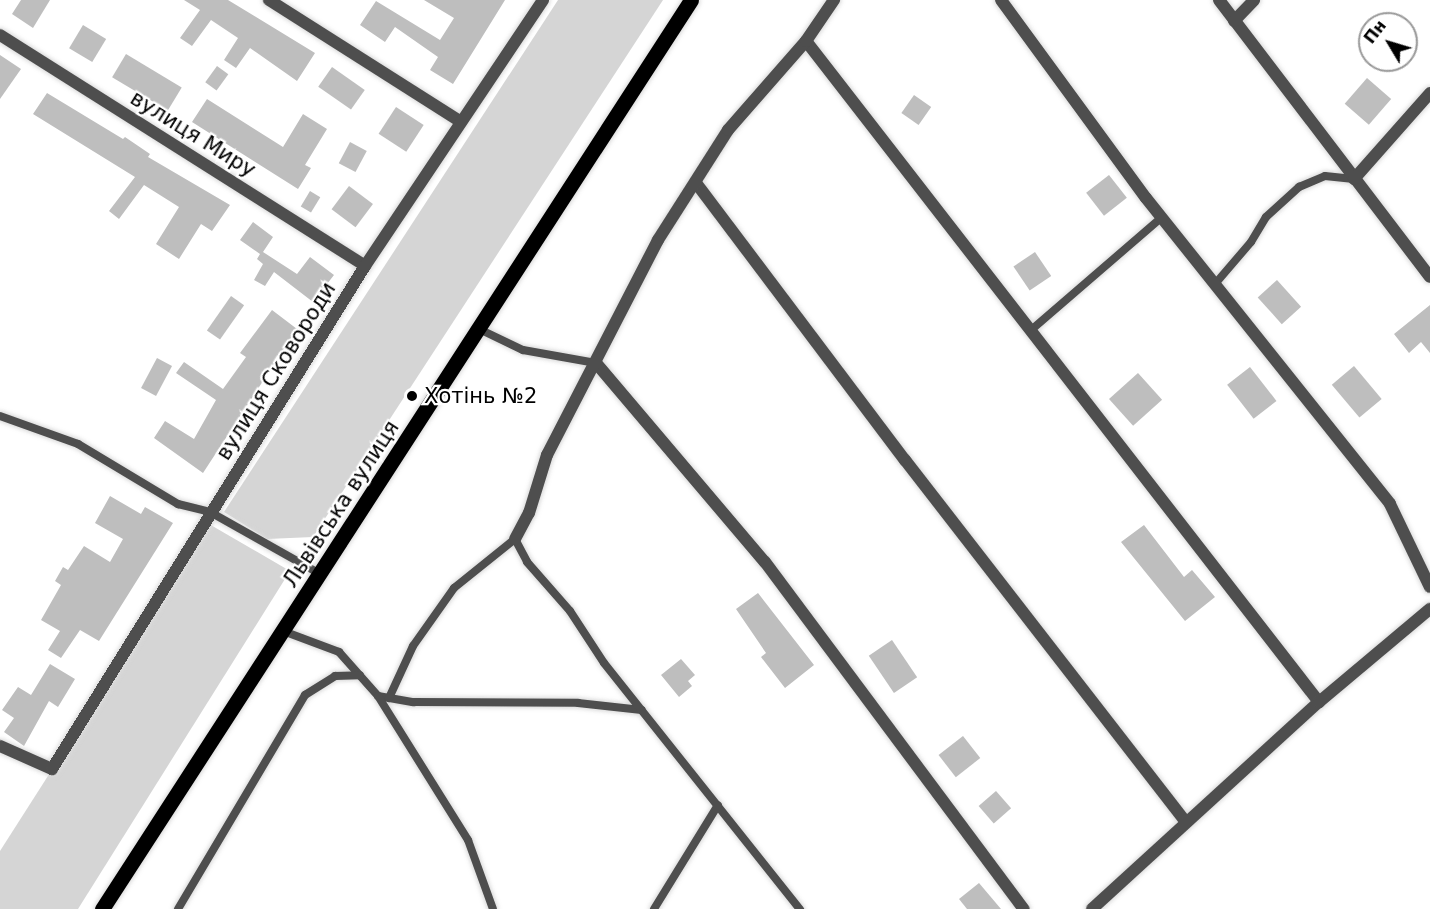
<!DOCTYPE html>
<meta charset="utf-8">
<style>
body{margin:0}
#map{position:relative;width:1430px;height:909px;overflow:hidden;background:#fff;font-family:"DejaVu Sans",sans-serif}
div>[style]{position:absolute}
.green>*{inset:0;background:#d5d5d5}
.building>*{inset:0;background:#bebebe;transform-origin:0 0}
.roads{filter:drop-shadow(0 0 2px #dbdbdb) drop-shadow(0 0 2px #dbdbdb)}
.service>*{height:8px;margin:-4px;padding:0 4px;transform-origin:4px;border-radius:4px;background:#4e4e4e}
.minor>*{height:12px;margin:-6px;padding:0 6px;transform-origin:6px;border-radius:6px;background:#4e4e4e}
.primary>*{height:15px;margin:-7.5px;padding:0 7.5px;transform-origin:7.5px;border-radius:7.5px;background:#000}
.dots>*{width:16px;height:16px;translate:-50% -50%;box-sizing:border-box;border:3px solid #fff;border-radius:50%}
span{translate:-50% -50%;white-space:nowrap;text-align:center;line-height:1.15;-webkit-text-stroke:4.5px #fff;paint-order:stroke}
.street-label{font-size:21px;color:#000}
.poi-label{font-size:21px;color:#000}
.left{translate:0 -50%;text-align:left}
.north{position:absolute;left:1358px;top:12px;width:60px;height:60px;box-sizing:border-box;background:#fff;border:2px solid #999;border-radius:50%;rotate:308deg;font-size:16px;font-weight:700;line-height:24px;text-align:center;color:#000}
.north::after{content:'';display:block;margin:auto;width:21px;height:27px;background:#000;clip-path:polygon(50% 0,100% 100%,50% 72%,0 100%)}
</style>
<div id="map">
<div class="green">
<div style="clip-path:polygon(558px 0,663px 0,313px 537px,267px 539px,224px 512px)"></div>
<div style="clip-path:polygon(209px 524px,290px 571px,78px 909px,0 909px,0 851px)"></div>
</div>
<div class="building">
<div style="clip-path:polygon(21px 0,50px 0,33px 28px,12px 14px)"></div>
<div style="clip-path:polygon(184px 0,228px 0,315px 53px,297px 81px,250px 48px,236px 68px,224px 60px,238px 38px,211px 20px,192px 46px,180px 38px,200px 10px)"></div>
<div style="clip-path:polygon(424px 0,505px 0,453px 84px,430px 70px,438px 57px,395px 27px,385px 42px,360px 25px,376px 1px,440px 40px,454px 18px)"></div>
<div style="left:83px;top:25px;width:27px;height:27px;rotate:31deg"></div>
<div style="left:126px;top:54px;width:65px;height:27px;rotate:31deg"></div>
<div style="clip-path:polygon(0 55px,21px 69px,0 99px)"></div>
<div style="left:217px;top:66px;width:14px;height:20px;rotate:36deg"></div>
<div style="left:332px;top:67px;width:40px;height:24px;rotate:35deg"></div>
<div style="left:1367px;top:78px;width:32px;height:34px;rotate:41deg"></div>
<div style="clip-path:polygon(47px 93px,123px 139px,125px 137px,150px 154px,148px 157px,230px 205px,212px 231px,201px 224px,179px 259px,156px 244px,179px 207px,144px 185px,119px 219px,109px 211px,135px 177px,33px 114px)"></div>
<div style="left:914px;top:95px;width:21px;height:22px;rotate:35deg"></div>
<div style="clip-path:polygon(207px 99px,283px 147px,303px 114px,327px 129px,305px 165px,311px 168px,298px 189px,192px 122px)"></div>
<div style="left:396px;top:107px;width:33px;height:32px;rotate:33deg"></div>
<div style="left:350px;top:142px;width:19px;height:24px;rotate:28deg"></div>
<div style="left:1109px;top:175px;width:29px;height:29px;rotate:52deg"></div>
<div style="left:349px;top:186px;width:30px;height:29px;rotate:37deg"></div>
<div style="left:310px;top:191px;width:12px;height:18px;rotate:31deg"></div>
<div style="clip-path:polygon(253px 222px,273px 237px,263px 252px,297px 274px,310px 257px,334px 275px,313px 302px,274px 272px,265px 286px,254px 280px,263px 264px,257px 259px,260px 254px,240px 240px)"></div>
<div style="left:1035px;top:252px;width:29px;height:26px;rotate:56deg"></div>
<div style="left:1277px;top:280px;width:36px;height:26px;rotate:48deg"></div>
<div style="left:231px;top:296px;width:16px;height:42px;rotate:35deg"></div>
<div style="clip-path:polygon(1430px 305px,1430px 353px,1421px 342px,1409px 353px,1394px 334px)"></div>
<div style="clip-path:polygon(272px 310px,297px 329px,203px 473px,154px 438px,165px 421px,194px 439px,216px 400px,176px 373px,184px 362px,223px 389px,246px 357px,240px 353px)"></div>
<div style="left:157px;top:358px;width:17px;height:34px;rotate:28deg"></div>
<div style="left:1354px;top:366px;width:43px;height:29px;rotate:50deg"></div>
<div style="left:1250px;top:367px;width:43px;height:29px;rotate:52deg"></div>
<div style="left:1138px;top:373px;width:36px;height:39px;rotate:48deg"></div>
<div style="clip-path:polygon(110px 496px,141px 514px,145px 507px,173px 523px,99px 641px,80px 630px,61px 658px,48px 650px,60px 631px,41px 620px,61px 585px,55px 581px,63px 567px,68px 570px,84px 546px,110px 562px,123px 539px,95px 523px)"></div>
<div style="clip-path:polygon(1144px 525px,1184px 577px,1192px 570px,1215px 597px,1185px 621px,1121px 542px)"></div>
<div style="clip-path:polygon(758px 593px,814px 665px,785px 688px,761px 657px,766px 653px,736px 609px)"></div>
<div style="left:892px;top:640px;width:45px;height:28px;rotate:56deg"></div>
<div style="clip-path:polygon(681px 659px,695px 675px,688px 681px,692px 686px,679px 697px,661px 675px)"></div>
<div style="clip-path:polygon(50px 664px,75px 679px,58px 707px,49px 701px,24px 746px,4px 732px,14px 718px,2px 710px,18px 687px,31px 695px)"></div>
<div style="left:963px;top:736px;width:28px;height:31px;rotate:52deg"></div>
<div style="left:996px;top:791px;width:23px;height:23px;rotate:49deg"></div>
<div style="clip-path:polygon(979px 883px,1001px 909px,967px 909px,959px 899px)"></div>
</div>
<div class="roads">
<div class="service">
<div style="left:1215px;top:284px;width:55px;rotate:-49.4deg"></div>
<div style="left:1251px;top:242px;width:29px;rotate:-59deg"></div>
<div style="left:1266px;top:217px;width:45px;rotate:-42.3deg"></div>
<div style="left:1299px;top:187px;width:28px;rotate:-23deg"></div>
<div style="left:1325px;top:176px;width:29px;rotate:6deg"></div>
<div style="left:477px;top:328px;width:51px;rotate:25.6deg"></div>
<div style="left:523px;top:350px;width:74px;rotate:10.1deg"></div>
<div style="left:1030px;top:331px;width:173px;rotate:-40.8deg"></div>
<div style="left:0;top:416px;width:83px;rotate:19.7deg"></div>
<div style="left:78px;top:444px;width:117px;rotate:31deg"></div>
<div style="left:178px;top:504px;width:33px;rotate:14deg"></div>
<div style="left:210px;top:512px;width:126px;rotate:29.4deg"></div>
<div style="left:283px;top:631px;width:60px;rotate:20.6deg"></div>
<div style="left:339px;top:652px;width:59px;rotate:48.4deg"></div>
<div style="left:378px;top:696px;width:36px;rotate:10deg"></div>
<div style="left:413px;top:702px;width:165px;rotate:0.3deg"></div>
<div style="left:578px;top:703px;width:64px;rotate:6.2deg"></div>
<div style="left:378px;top:696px;width:170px;rotate:58deg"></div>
<div style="left:468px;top:840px;width:73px;rotate:70.1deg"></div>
<div style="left:389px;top:698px;width:57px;rotate:-65.2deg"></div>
<div style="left:413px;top:646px;width:71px;rotate:-54.7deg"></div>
<div style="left:454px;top:588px;width:78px;rotate:-38.8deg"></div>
<div style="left:515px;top:539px;width:26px;rotate:62deg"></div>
<div style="left:527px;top:562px;width:65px;rotate:48.7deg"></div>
<div style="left:570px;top:611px;width:62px;rotate:56.8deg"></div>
<div style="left:604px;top:663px;width:315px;rotate:51.5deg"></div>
<div style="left:178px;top:909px;width:249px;rotate:-59.3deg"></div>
<div style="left:305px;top:695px;width:36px;rotate:-32deg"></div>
<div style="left:335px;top:676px;width:25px;rotate:-2deg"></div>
<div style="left:654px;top:909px;width:122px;rotate:-58.4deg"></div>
</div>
<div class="minor">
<div style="left:269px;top:0;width:227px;rotate:32.4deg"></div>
<div style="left:1001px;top:0;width:245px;rotate:53.8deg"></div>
<div style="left:1146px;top:198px;width:391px;rotate:51.4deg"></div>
<div style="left:1390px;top:504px;width:92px;rotate:64.3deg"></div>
<div style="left:1219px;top:0;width:348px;rotate:52.7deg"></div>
<div style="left:1234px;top:21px;width:29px;rotate:-46deg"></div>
<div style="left:0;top:35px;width:432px;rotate:32.3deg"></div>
<div style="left:806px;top:41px;width:837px;rotate:52.19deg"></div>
<div style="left:1354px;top:179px;width:115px;rotate:-48.5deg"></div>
<div style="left:696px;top:183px;width:347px;rotate:53deg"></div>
<div style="left:905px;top:460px;width:458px;rotate:52.2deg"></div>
<div style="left:596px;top:363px;width:261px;rotate:49.7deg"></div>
<div style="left:765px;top:562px;width:433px;rotate:53.3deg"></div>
<div style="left:515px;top:539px;width:30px;rotate:-62deg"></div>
<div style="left:529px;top:513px;width:61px;rotate:-72.8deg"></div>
<div style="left:547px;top:455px;width:242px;rotate:-62.7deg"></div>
<div style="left:658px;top:240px;width:130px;rotate:-57.5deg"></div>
<div style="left:728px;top:130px;width:118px;rotate:-48.8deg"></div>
<div style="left:806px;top:41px;width:50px;rotate:-55.7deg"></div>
<div style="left:0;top:746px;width:57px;rotate:23.9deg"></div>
<div style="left:52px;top:769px;width:592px;rotate:-58.11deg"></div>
<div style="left:365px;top:266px;width:320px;rotate:-56.2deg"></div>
<div style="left:1092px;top:909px;width:307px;rotate:-42.4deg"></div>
<div style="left:1319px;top:702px;width:145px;rotate:-40deg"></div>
</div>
<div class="primary">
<div style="left:102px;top:909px;width:1083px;rotate:-57.06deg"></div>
</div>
</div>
<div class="dots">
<div style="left:412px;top:396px;background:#000"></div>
</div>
<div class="street-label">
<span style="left:193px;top:134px;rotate:32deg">вулиця Миру</span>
<span style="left:276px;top:371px;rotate:-58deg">вулиця Сковороди</span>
<span style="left:341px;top:504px;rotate:-57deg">Львівська вулиця</span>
</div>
<div class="poi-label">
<span class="left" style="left:424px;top:396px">Хотінь №2</span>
</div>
<div class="north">Пн</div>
</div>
